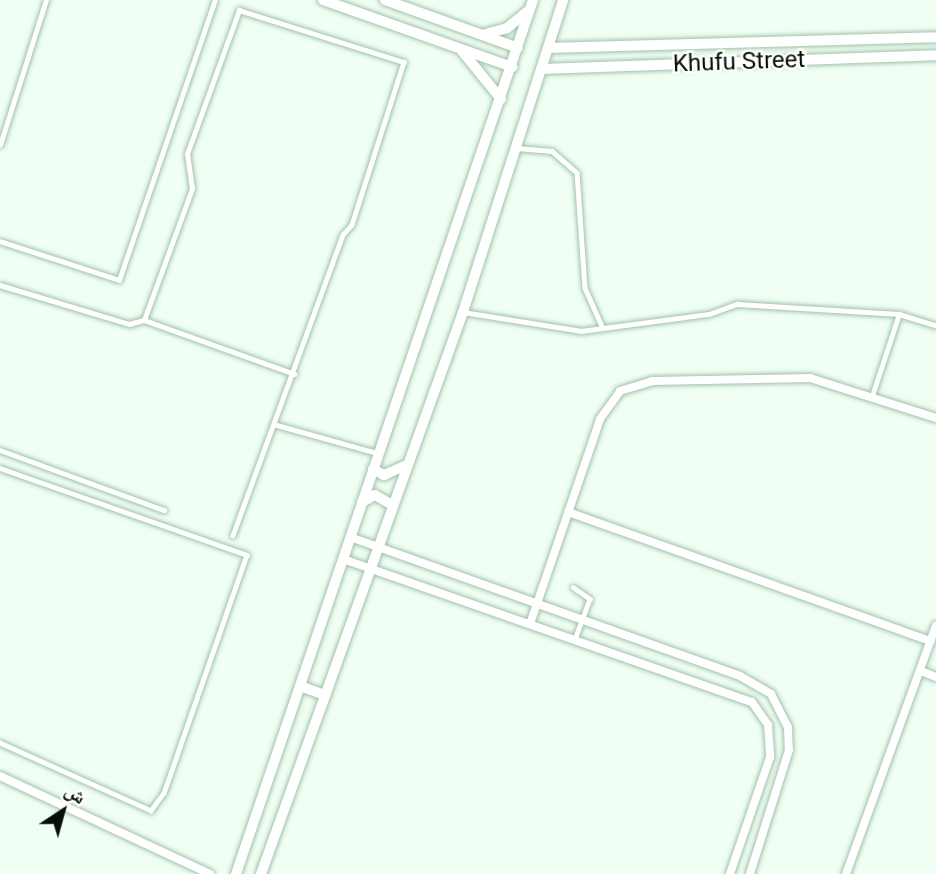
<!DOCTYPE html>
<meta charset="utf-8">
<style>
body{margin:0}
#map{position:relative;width:936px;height:874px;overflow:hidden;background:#f0fef3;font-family:Roboto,"Noto Naskh Arabic",sans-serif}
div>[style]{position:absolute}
.roads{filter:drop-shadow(0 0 2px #a1c2aa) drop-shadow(0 0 2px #a1c2aa)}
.service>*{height:4.5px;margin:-2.25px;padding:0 2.25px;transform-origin:2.25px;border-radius:2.25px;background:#fff}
.minor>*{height:8px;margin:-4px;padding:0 4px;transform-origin:4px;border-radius:4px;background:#fff}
.tertiary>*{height:10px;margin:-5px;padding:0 5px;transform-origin:5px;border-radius:5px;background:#fff}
span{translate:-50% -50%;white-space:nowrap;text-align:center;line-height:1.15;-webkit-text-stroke:5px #fff;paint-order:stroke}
.street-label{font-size:24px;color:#051008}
.north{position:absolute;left:28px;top:776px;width:70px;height:70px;-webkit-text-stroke:5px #fff;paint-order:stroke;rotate:36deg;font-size:19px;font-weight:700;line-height:28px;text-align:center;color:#051008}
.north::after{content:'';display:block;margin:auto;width:24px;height:32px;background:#051008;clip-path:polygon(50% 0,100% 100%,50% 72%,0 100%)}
</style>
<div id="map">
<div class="roads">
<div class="service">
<div style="left:0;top:145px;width:152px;rotate:-72.4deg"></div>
<div style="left:517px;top:148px;width:35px;rotate:5deg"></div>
<div style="left:552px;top:151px;width:33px;rotate:41deg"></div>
<div style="left:577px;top:173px;width:115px;rotate:86deg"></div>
<div style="left:585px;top:288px;width:42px;rotate:65.9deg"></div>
<div style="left:0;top:241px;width:125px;rotate:18.1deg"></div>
<div style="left:119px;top:280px;width:296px;rotate:-71.1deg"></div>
<div style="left:0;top:285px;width:135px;rotate:16.8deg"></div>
<div style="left:129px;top:324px;width:16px;rotate:-15deg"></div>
<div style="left:144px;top:320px;width:160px;rotate:19.7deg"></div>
<div style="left:463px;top:312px;width:120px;rotate:9.1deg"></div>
<div style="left:581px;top:331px;width:129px;rotate:-7.6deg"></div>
<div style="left:709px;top:314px;width:30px;rotate:-20deg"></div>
<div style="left:737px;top:304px;width:162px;rotate:3.5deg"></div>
<div style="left:899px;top:314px;width:39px;rotate:17deg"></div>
<div style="left:144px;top:320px;width:140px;rotate:-69.9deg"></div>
<div style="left:192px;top:189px;width:35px;rotate:-98deg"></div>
<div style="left:187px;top:154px;width:153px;rotate:-70.1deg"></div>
<div style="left:239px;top:10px;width:173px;rotate:17.5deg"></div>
<div style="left:404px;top:62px;width:171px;rotate:107.7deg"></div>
<div style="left:352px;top:225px;width:13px;rotate:132deg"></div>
<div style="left:343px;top:235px;width:320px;rotate:110.1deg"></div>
<div style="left:872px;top:396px;width:86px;rotate:-71.8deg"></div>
<div style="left:277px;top:425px;width:104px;rotate:15.6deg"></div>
<div style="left:0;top:450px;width:175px;rotate:20.1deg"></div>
<div style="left:0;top:468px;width:262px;rotate:19.4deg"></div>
<div style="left:247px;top:555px;width:252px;rotate:109.2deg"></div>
<div style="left:164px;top:793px;width:22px;rotate:126deg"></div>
<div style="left:151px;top:811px;width:166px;rotate:-155.8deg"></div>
<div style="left:573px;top:587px;width:21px;rotate:35deg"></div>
<div style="left:590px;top:599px;width:40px;rotate:110.2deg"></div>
</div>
<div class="minor">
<div style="left:568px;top:512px;width:385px;rotate:19.6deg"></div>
<div style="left:350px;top:537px;width:414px;rotate:19.6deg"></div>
<div style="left:740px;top:676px;width:36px;rotate:30deg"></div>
<div style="left:771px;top:694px;width:37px;rotate:63deg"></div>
<div style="left:788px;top:727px;width:23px;rotate:88deg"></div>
<div style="left:789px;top:750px;width:130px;rotate:107.5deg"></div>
<div style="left:343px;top:559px;width:433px;rotate:19.3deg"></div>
<div style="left:752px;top:702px;width:28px;rotate:55deg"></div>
<div style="left:768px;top:725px;width:32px;rotate:86deg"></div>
<div style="left:770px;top:757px;width:124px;rotate:108.9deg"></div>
<div style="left:531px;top:621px;width:213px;rotate:-71.1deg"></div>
<div style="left:600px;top:419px;width:34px;rotate:-54deg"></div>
<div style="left:620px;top:391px;width:34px;rotate:-17deg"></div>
<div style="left:652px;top:381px;width:158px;rotate:-1.1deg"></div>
<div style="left:810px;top:378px;width:132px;rotate:17.6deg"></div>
<div style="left:921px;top:671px;width:16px;rotate:22deg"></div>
<div style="left:0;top:776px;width:232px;rotate:25deg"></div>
<div style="left:846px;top:874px;width:264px;rotate:-70.1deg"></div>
</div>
<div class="tertiary">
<div style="left:323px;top:0;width:201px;rotate:19.5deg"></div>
<div style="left:385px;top:0;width:141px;rotate:19.8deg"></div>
<div style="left:485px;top:34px;width:23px;rotate:-15deg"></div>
<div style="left:507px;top:28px;width:27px;rotate:-39deg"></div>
<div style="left:548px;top:48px;width:388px;rotate:-1.6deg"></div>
<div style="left:462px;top:51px;width:62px;rotate:50.9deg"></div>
<div style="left:541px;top:69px;width:395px;rotate:-2deg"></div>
<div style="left:373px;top:469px;width:13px;rotate:29deg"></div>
<div style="left:384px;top:475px;width:24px;rotate:-24deg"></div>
<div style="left:362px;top:502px;width:15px;rotate:-28deg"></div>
<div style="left:375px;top:495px;width:20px;rotate:30deg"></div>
<div style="left:300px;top:686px;width:27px;rotate:20deg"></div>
<div style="left:236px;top:874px;width:923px;rotate:-71.23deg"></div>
<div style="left:261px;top:874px;width:597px;rotate:-70.23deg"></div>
<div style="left:463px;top:312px;width:328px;rotate:-72.2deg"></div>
</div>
</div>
<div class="street-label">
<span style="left:739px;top:62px;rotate:-2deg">Khufu Street</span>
</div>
<div class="north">ش</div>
</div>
